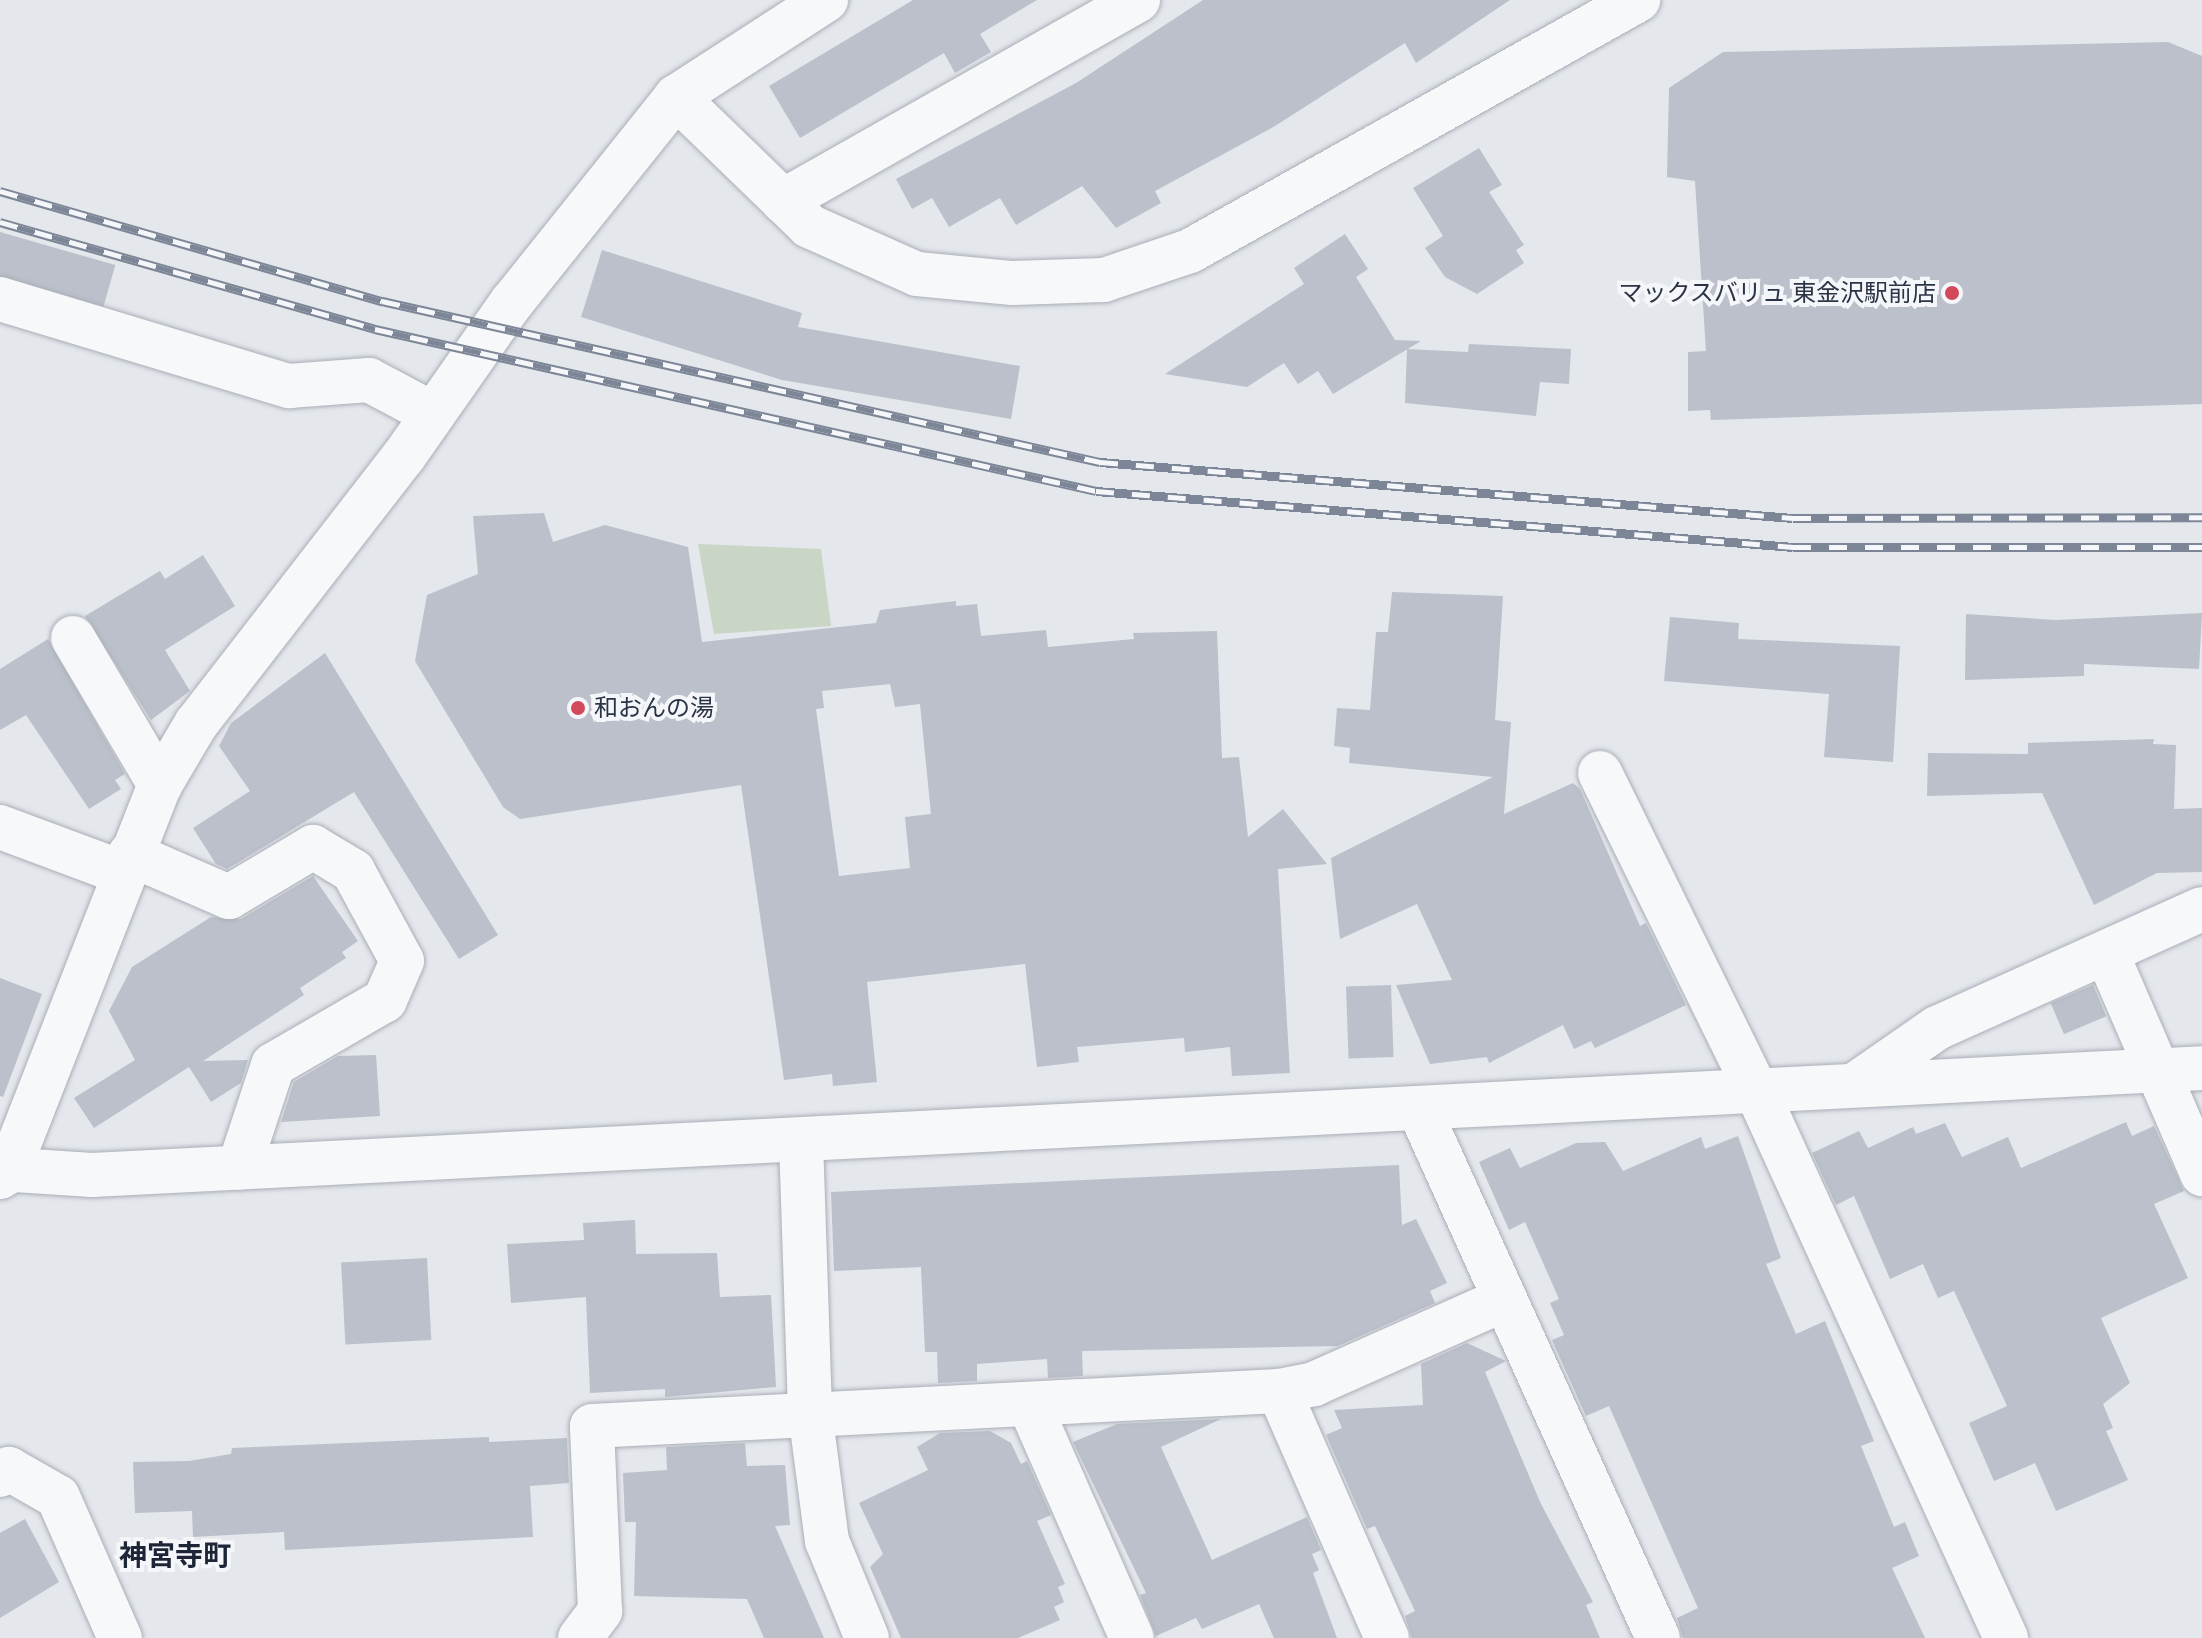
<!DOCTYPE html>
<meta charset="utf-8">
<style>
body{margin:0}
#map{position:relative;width:2202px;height:1638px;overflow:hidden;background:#e4e7ec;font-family:Raleway,"Noto Sans JP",sans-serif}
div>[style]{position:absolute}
.green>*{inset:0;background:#c9d6c5}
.building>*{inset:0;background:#bbc0ca;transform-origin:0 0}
.roads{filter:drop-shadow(0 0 2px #a9aeb7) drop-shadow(0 0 2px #a9aeb7)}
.minor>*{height:44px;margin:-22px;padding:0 22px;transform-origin:22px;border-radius:22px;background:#f7f8fa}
.rail>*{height:9px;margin-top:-4.5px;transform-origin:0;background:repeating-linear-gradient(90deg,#f4f6f9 0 18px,#7d8696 0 36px);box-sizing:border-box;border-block:2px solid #7d8696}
.dots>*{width:22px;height:22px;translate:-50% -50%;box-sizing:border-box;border:4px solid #f4f6f9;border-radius:50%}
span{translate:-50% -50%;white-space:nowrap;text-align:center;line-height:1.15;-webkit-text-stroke:8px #f4f6f9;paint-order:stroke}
.poi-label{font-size:24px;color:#2b3445}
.right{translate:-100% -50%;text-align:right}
.left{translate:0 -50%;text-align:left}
.quarter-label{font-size:28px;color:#1d2536;font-weight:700}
</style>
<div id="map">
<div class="green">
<div style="clip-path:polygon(698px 544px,821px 549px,831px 626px,714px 634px)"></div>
</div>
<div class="building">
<div style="clip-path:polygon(913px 0,1037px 0,980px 34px,991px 52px,955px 73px,944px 53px,800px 138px,769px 86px)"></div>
<div style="clip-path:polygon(1203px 0,1510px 0,1416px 63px,1405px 43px,1275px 126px,1155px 191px,1161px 203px,1116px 228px,1082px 186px,1016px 225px,1000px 198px,949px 227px,932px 198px,912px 209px,896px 179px,1076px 83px)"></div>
<div style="clip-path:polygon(2168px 42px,2202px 56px,2202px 404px,1711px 420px,1710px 410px,1688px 411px,1688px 352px,1706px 351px,1695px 181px,1667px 177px,1669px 88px,1723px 52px)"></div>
<div style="clip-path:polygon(1479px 148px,1502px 185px,1489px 192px,1524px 245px,1516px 250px,1524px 263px,1477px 294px,1445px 277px,1425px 248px,1443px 236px,1413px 188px)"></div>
<div style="left:0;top:232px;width:120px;height:43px;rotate:16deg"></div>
<div style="clip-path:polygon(1345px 234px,1368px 269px,1356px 277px,1395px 340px,1421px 341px,1333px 394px,1318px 371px,1298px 384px,1284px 363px,1247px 387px,1165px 374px,1304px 284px,1294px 268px)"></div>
<div style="clip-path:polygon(602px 250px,802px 313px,798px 327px,1020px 366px,1011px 419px,782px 380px,581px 317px)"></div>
<div style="clip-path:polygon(1469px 344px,1571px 349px,1569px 384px,1540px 382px,1536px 416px,1405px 403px,1407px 349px,1468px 352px)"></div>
<div style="clip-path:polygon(evenodd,544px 513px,553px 542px,605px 525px,688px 547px,702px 642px,876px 623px,880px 610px,956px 601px,956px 606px,977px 604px,981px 636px,1046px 630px,1048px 647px,1134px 639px,1133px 633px,1217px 631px,1222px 758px,1239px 757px,1248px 837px,1283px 809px,1327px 864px,1278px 869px,1290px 1073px,1232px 1076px,1230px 1047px,1185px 1052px,1184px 1038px,1077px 1047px,1079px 1062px,1037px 1067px,1025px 964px,867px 982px,877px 1082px,833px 1086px,832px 1074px,784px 1080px,741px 785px,520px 819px,503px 807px,415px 661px,427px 595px,478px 574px,473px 516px,544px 513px,890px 684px,895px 707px,920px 704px,931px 814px,905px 817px,910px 868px,839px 876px,816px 709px,824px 708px,822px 691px,890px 684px)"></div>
<div style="clip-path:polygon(203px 555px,235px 606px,165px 650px,190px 691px,151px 720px,85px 616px,160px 571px,165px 579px)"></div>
<div style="clip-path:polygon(1392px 592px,1503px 596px,1495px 720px,1511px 722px,1504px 814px,1573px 783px,1580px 789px,1640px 926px,1646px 923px,1686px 1005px,1595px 1048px,1591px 1041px,1574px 1049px,1563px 1025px,1489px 1063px,1487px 1057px,1430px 1064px,1396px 985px,1452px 980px,1417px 904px,1340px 939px,1331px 858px,1493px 777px,1349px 763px,1350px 748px,1334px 746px,1337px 708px,1370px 710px,1376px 632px,1388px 632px)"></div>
<div style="clip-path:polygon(2202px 613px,2199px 669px,2084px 664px,2084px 676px,1965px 680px,1966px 614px,2056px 620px)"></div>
<div style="clip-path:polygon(1670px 617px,1739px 623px,1738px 639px,1900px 646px,1893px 762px,1824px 757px,1829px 694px,1664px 681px)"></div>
<div style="clip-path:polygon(48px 639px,125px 774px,115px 780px,121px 789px,89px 809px,26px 715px,0 730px,0 669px)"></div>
<div style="clip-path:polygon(325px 653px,498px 935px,459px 959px,354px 792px,227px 869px,216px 864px,193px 828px,250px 791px,219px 746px,231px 723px)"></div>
<div style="clip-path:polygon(2154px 739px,2153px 744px,2176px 745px,2174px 809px,2202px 808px,2202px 872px,2157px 873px,2094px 905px,2042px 793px,1927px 796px,1928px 753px,2028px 754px,2028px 743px)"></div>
<div style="clip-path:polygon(313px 876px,358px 941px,342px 952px,346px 958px,300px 988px,304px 995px,203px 1061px,248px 1060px,241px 1083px,211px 1102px,189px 1067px,94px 1128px,74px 1098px,135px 1060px,109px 1011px,132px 967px,211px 917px,241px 919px)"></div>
<div style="clip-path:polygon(0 978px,42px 994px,3px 1097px,0 1096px)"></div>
<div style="left:1391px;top:985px;width:72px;height:45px;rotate:88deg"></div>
<div style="left:2093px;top:985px;width:34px;height:46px;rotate:67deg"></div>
<div style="clip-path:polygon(376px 1055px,380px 1116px,281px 1122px,294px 1082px,338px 1056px)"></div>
<div style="clip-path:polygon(2126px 1122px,2132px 1136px,2154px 1126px,2184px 1191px,2154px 1204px,2188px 1278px,2101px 1318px,2130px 1383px,2103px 1404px,2113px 1428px,2106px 1431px,2128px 1480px,2056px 1511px,2035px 1463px,1994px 1481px,1969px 1423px,2007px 1406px,1954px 1291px,1938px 1298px,1923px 1264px,1890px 1279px,1854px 1196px,1836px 1205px,1812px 1153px,1859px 1131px,1868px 1148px,1913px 1127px,1916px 1134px,1945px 1123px,1962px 1157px,2008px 1137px,2021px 1168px)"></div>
<div style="clip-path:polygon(1738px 1136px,1781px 1258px,1766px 1264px,1796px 1334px,1825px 1321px,1874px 1441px,1861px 1446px,1894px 1527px,1905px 1522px,1919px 1556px,1892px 1568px,1925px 1638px,1683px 1638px,1677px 1618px,1698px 1608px,1609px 1406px,1586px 1416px,1552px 1340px,1564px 1335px,1550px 1303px,1559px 1299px,1525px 1222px,1509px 1230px,1479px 1162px,1510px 1148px,1520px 1168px,1576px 1143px,1605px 1142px,1623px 1171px,1701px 1137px,1705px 1149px)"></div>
<div style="clip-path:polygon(1399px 1165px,1402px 1225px,1416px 1219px,1447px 1283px,1430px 1291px,1435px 1303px,1338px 1346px,1082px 1351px,1083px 1376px,1048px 1378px,1047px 1359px,977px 1364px,977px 1381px,938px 1383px,937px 1352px,925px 1352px,921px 1267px,834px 1271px,831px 1192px)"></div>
<div style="clip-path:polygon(635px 1220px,636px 1254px,717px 1253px,720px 1297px,771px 1295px,776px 1387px,665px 1397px,665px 1389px,590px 1393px,586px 1297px,511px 1303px,507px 1244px,584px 1240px,583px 1223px)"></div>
<div style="left:427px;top:1258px;width:82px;height:86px;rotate:87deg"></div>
<div style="clip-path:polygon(1467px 1343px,1506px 1361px,1485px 1372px,1541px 1504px,1593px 1602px,1586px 1605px,1600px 1638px,1412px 1638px,1405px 1616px,1415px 1611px,1375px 1526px,1367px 1529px,1326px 1435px,1342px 1428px,1334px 1410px,1423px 1405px,1421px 1364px)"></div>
<div style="clip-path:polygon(1221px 1419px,1161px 1447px,1212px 1560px,1307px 1517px,1321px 1550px,1312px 1554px,1319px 1570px,1313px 1573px,1337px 1638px,1274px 1638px,1259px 1604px,1202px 1629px,1196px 1618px,1156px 1636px,1140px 1595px,1146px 1593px,1073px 1442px,1117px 1424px)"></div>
<div style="clip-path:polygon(990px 1431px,1011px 1443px,1021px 1464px,1027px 1461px,1051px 1515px,1037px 1521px,1065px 1584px,1058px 1587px,1064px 1602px,1054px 1607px,1060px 1620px,1018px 1638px,901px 1638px,870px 1567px,883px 1554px,859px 1503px,928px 1470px,917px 1447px,940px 1433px)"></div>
<div style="clip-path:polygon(489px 1437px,489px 1442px,567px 1438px,569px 1483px,530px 1486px,533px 1537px,285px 1550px,284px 1532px,193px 1537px,192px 1511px,135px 1513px,133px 1462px,189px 1461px,231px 1454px,232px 1448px)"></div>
<div style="clip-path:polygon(745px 1443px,747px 1466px,785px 1465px,790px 1525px,775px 1526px,824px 1638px,764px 1638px,747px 1599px,634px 1596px,636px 1522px,625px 1522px,623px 1473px,667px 1470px,666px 1447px)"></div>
<div style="clip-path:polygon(25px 1519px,59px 1582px,0 1618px,0 1533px)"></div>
</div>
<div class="roads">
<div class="minor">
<div style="left:676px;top:97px;width:185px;rotate:44.1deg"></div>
<div style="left:809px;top:226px;width:118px;rotate:24deg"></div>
<div style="left:917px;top:274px;width:96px;rotate:5.4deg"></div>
<div style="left:1013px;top:283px;width:91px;rotate:-1.9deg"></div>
<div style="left:1104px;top:280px;width:91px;rotate:-18.6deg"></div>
<div style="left:1190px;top:251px;width:514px;rotate:-29.26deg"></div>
<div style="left:783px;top:201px;width:408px;rotate:-29.5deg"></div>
<div style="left:0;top:299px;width:302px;rotate:16.8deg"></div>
<div style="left:289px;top:386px;width:80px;rotate:-4.3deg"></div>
<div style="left:369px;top:380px;width:72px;rotate:28deg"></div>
<div style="left:73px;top:638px;width:171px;rotate:59.4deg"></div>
<div style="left:1600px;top:773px;width:358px;rotate:63.8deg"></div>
<div style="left:1758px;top:1094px;width:598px;rotate:65.49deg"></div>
<div style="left:0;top:827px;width:132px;rotate:20.4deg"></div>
<div style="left:130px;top:854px;width:108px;rotate:23.5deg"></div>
<div style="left:229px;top:897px;width:98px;rotate:-30.8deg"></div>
<div style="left:313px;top:847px;width:47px;rotate:31deg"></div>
<div style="left:353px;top:871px;width:102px;rotate:61.4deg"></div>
<div style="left:402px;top:961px;width:43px;rotate:113.6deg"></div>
<div style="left:385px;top:1000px;width:129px;rotate:149.9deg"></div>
<div style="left:273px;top:1065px;width:108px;rotate:108.3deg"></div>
<div style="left:2107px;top:954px;width:240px;rotate:66.6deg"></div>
<div style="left:1859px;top:1082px;width:95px;rotate:-34.7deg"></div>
<div style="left:1937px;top:1028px;width:290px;rotate:-24.2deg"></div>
<div style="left:1420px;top:1111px;width:578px;rotate:65.7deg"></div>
<div style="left:801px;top:1140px;width:272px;rotate:88.1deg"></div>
<div style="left:810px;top:1412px;width:130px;rotate:82.5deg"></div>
<div style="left:827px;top:1541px;width:105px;rotate:67.6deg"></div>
<div style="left:0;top:1169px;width:92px;rotate:3.7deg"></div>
<div style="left:92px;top:1175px;width:2113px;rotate:-2.9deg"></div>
<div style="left:0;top:1177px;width:9px;rotate:-32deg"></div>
<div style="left:8px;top:1172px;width:416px;rotate:-68.6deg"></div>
<div style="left:160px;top:785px;width:71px;rotate:-59.5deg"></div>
<div style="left:196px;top:724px;width:339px;rotate:-52.2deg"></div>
<div style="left:404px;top:456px;width:188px;rotate:-55deg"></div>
<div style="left:512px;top:302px;width:263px;rotate:-51.3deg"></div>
<div style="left:676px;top:97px;width:179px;rotate:-32.9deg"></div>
<div style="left:1279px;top:1391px;width:270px;rotate:66.4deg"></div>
<div style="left:1030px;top:1406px;width:253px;rotate:66.3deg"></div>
<div style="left:0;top:1475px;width:11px;rotate:-34deg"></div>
<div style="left:9px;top:1469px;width:56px;rotate:29.7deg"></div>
<div style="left:58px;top:1497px;width:154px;rotate:66.3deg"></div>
<div style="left:580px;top:1638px;width:34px;rotate:-53deg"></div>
<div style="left:600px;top:1611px;width:185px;rotate:-92.5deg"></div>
<div style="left:592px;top:1426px;width:688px;rotate:-2.92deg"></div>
<div style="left:1279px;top:1391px;width:36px;rotate:-11deg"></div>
<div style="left:1314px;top:1384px;width:209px;rotate:-24deg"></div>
</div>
</div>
<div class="rail">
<div style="left:0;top:191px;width:398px;rotate:16.1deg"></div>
<div style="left:382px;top:301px;width:736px;rotate:12.64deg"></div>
<div style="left:1100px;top:462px;width:695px;rotate:4.62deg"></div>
<div style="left:1793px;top:518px;width:409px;rotate:-0.1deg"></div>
<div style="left:0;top:222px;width:390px;rotate:15.9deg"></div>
<div style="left:375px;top:329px;width:739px;rotate:12.66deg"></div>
<div style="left:1096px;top:491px;width:699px;rotate:4.59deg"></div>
<div style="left:1793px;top:547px;width:409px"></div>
</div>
<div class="dots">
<div style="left:1952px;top:293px;background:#d1495b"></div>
<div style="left:578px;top:708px;background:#d1495b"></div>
</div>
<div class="poi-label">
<span class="right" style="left:1936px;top:293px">マックスバリュ 東金沢駅前店</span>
<span class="left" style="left:594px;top:708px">和おんの湯</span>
</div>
<div class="quarter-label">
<span style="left:175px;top:1556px">神宮寺町</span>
</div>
</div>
